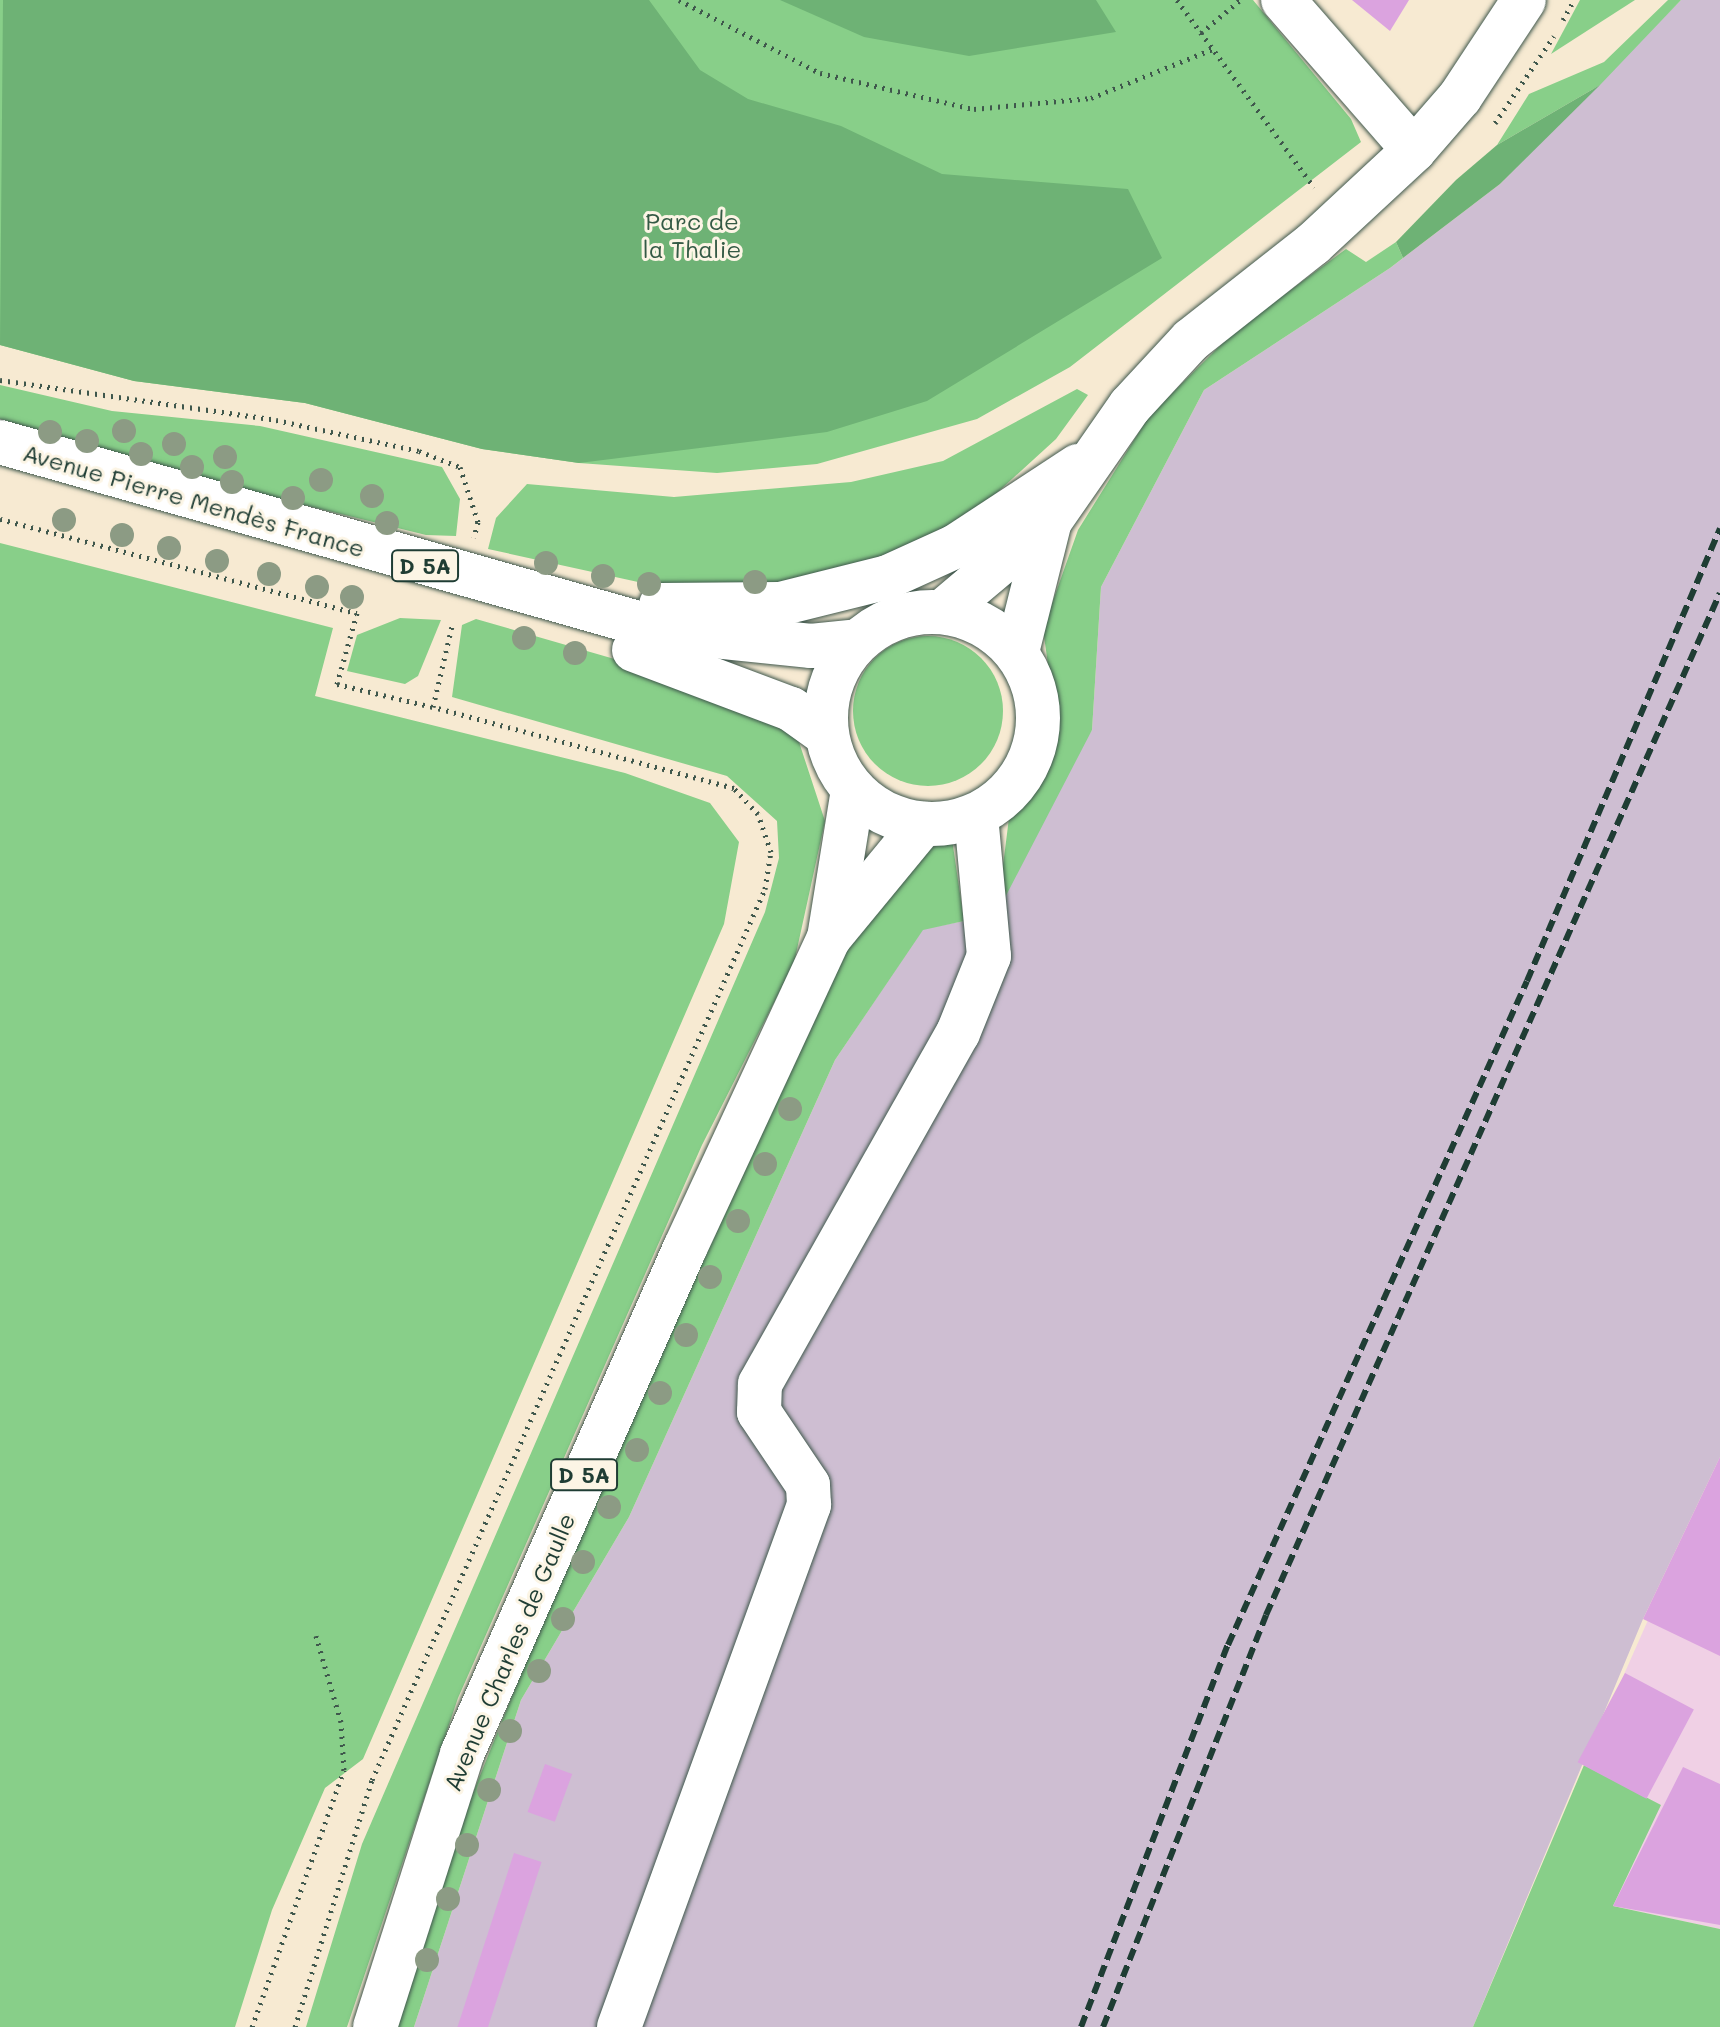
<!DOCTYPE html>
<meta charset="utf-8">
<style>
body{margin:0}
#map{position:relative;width:1720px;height:2027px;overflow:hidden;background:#f7ead2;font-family:Mali,sans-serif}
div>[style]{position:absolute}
.built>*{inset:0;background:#f0d0e5}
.industrial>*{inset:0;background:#cebed2}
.green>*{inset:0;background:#88cf89}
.round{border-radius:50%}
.forest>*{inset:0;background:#6eb275}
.building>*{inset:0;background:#dba3df;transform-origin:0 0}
.path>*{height:5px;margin-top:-2.5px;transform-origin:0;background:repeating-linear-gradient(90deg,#3f574c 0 2px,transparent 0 8px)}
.roads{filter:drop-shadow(0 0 2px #3f574c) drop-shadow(0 0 2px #3f574c)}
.minor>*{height:44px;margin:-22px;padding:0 22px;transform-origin:22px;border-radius:22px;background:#fff}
.major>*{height:44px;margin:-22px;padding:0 22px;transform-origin:22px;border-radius:22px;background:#fff}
.major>.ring{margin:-22px;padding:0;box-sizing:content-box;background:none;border:44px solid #fff;border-radius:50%}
.rail>*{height:6px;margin-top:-3px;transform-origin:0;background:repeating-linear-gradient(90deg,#1f3d34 0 12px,transparent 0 18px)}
.trees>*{width:24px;height:24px;margin:-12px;border-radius:50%;background:#8c9b84}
span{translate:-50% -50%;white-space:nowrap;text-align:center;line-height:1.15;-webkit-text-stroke:6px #fcf5e5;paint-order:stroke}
.shield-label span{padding:2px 6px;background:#fcf5e5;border:2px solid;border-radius:6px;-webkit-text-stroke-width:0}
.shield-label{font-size:22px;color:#1f3d34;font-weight:700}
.park-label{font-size:24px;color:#345a45}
.street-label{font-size:24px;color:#1f3d34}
</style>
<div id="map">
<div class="built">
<div style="clip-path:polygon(1720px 1457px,1720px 1929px,1613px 1906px,1660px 1805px,1584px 1765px)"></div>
</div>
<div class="industrial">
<div style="clip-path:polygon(1681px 0,1720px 0,1720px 1457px,1643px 1619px,1473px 2027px,414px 2027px,521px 1700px,629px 1517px,835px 1060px,923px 929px,964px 921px,1092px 730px,1101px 587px,1204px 390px,1390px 268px,1500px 184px)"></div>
</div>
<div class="green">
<div style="clip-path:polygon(0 0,1253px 0,1351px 119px,1361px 142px,1070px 367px,977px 419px,817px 464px,717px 473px,579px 463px,482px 449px,305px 403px,134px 381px,0 345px)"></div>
<div style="clip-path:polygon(1580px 0,1635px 0,1551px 54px)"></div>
<div style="clip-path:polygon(1668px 0,1681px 0,1600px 85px,1497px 145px,1529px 94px,1604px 62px)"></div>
<div style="clip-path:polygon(1396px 242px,1403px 258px,1390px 268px,1204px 390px,1101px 587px,1092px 730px,997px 913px,1010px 810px,1034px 784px,1058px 735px,1043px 629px,1078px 530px,1149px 416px,1235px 331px,1346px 249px,1366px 262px)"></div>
<div style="clip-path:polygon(0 385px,112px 411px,260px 426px,442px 467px,460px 499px,456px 536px,426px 535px,235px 488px,0 419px)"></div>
<div style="clip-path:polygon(1077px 389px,1088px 395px,1056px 439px,966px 521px,822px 584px,670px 589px,488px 549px,496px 518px,527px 484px,674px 497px,851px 482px,943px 461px)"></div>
<div style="clip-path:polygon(0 543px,333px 628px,315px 696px,625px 773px,710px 803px,739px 842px,724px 924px,363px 1759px,325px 1788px,272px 1910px,235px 2027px,0 2027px)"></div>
<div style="clip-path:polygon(400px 618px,441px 620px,418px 676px,405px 684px,347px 671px,357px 635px)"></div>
<div style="clip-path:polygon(476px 619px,746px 697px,799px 742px,825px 821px,794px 963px,702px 1145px,458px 1698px,347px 2027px,306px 2027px,362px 1844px,765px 912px,779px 858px,777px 821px,727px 776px,452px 697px,462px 625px)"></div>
<div class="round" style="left:853px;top:636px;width:150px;height:150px"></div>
<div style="clip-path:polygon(952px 839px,964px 921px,923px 930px,835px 1060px,629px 1517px,521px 1700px,414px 2027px,394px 2027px,448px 1855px,579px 1530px,853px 936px,928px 849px)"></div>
<div style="clip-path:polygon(1584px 1765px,1661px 1805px,1613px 1906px,1720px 1929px,1720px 2027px,1473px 2027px)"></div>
</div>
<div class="forest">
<div style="clip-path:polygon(3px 0,649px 0,700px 70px,748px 99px,841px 126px,942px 174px,1128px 189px,1162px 258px,927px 401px,827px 432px,579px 463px,482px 449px,305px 403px,134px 381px,0 345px)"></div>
<div style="clip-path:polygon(780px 0,1096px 0,1116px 32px,969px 56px,864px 37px)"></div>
<div style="clip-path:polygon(1600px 85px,1500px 184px,1403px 258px,1396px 242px,1456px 180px,1497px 145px)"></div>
</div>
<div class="building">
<div style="clip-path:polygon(1352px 0,1409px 0,1390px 31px)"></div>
<div style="clip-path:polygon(1720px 1457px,1720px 1656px,1643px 1619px)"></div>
<div style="left:1625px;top:1673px;width:78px;height:101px;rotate:28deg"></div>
<div style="left:545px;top:1764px;width:29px;height:51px;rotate:20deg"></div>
<div style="clip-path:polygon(1683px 1767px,1720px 1784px,1720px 1925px,1613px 1906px)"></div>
<div style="left:514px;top:1853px;width:29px;height:183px;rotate:18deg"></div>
</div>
<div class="path">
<div style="left:679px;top:0;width:159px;rotate:27.4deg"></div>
<div style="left:820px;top:73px;width:158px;rotate:13.2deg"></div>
<div style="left:974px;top:109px;width:118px;rotate:-5.4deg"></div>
<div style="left:1091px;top:98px;width:131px;rotate:-21.9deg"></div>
<div style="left:1177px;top:0;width:232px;rotate:53.8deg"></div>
<div style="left:1563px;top:20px;width:23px;rotate:-61deg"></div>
<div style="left:1201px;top:33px;width:51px;rotate:-40.2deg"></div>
<div style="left:1495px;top:123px;width:105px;rotate:-55.9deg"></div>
<div style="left:0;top:380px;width:279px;rotate:8.2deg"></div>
<div style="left:276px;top:420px;width:146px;rotate:12.2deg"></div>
<div style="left:419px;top:451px;width:44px;rotate:21.3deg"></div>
<div style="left:460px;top:467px;width:58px;rotate:71.9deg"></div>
<div style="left:478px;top:522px;width:16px;rotate:105deg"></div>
<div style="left:0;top:519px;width:369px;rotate:14.8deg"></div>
<div style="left:357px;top:613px;width:74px;rotate:105.7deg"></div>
<div style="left:337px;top:684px;width:99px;rotate:13.5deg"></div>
<div style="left:252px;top:2027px;width:273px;rotate:-70.3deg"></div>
<div style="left:344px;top:1770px;width:48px;rotate:-93.6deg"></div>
<div style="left:341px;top:1722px;width:90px;rotate:-106.2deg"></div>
<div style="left:295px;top:2027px;width:259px;rotate:-72.7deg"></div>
<div style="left:372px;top:1780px;width:974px;rotate:-66.2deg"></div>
<div style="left:765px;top:889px;width:37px;rotate:-81deg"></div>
<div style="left:771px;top:852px;width:40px;rotate:-108.9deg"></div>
<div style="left:758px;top:814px;width:35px;rotate:-133deg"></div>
<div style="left:734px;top:788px;width:312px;rotate:-164.9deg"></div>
<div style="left:433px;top:707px;width:87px;rotate:-76.8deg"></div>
</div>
<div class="roads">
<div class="minor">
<div style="left:1283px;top:0;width:199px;rotate:48.9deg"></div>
<div style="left:619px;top:2027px;width:556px;rotate:-70deg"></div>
<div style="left:809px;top:1505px;width:20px;rotate:-93deg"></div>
<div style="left:808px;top:1485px;width:88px;rotate:-123.9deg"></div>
<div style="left:759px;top:1412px;width:28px;rotate:-88deg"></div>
<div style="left:760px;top:1384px;width:403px;rotate:-60.6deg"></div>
<div style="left:958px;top:1033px;width:83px;rotate:-68.1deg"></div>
<div style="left:989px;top:956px;width:141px;rotate:-95.3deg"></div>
</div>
<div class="major">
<div style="left:0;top:442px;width:692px;rotate:15.84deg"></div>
<div style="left:666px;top:631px;width:146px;rotate:5.9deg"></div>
<div style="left:811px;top:646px;width:47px;rotate:-6.1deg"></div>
<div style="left:661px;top:605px;width:119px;rotate:-0.5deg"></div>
<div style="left:780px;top:604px;width:111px;rotate:-14deg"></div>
<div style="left:888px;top:577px;width:75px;rotate:-24.5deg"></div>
<div style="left:956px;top:546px;width:146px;rotate:-33.3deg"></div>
<div class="ring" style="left:826px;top:612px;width:168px;height:168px"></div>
<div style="left:942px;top:612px;width:141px;rotate:-40.1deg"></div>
<div style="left:1050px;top:521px;width:140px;rotate:-55.2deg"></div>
<div style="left:1130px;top:406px;width:90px;rotate:-47.3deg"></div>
<div style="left:1191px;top:340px;width:155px;rotate:-38.2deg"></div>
<div style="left:1313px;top:244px;width:138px;rotate:-42.9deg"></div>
<div style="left:1414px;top:150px;width:70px;rotate:-49deg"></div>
<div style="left:1460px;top:97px;width:116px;rotate:-56.6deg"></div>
<div style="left:634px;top:650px;width:168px;rotate:20.6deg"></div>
<div style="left:791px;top:709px;width:43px;rotate:35.5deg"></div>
<div style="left:1017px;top:652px;width:135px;rotate:-75.9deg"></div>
<div style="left:829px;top:938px;width:150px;rotate:-80.8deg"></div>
<div style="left:375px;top:2027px;width:287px;rotate:-72.3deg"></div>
<div style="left:462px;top:1754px;width:553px;rotate:-66.22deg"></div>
<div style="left:685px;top:1248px;width:342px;rotate:-65.1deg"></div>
<div style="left:829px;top:938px;width:148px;rotate:-50.5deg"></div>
</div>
</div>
<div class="rail">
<div style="left:1081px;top:2027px;width:409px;rotate:-69deg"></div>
<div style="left:1228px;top:1645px;width:728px;rotate:-65.76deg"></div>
<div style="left:1527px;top:981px;width:492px;rotate:-66.9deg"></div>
<div style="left:1103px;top:2027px;width:443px;rotate:-68.4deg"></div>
<div style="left:1266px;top:1615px;width:1118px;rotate:-66.05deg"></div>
</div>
<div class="trees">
<div style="left:124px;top:431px"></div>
<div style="left:50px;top:432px"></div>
<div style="left:87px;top:441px"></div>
<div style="left:174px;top:444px"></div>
<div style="left:141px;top:454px"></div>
<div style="left:225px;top:457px"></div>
<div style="left:192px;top:467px"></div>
<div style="left:321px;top:480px"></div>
<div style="left:232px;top:482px"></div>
<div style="left:372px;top:496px"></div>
<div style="left:293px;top:498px"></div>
<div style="left:64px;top:520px"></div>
<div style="left:387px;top:523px"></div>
<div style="left:122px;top:535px"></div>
<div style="left:169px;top:548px"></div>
<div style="left:217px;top:561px"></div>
<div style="left:546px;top:563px"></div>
<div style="left:269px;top:574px"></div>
<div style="left:603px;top:576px"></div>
<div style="left:755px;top:582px"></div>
<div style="left:649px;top:584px"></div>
<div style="left:317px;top:587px"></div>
<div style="left:352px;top:597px"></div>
<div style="left:524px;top:638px"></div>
<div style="left:575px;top:653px"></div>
<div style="left:790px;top:1109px"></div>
<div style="left:765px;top:1164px"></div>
<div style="left:738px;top:1221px"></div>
<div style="left:710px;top:1277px"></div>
<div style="left:686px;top:1335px"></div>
<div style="left:660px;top:1393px"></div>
<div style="left:637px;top:1450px"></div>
<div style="left:609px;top:1507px"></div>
<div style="left:583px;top:1562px"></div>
<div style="left:563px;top:1619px"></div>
<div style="left:539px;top:1671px"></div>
<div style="left:510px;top:1731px"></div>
<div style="left:489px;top:1790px"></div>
<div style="left:467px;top:1845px"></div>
<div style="left:448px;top:1899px"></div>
<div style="left:427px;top:1960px"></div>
</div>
<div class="shield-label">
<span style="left:425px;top:566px">D 5A</span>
<span style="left:584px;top:1475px">D 5A</span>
</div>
<div class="park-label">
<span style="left:692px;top:235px">Parc de<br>la Thalie</span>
</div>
<div class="street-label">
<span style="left:194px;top:500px;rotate:16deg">Avenue Pierre Mendès France</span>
<span style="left:509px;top:1652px;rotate:-67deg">Avenue Charles de Gaulle</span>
</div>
</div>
